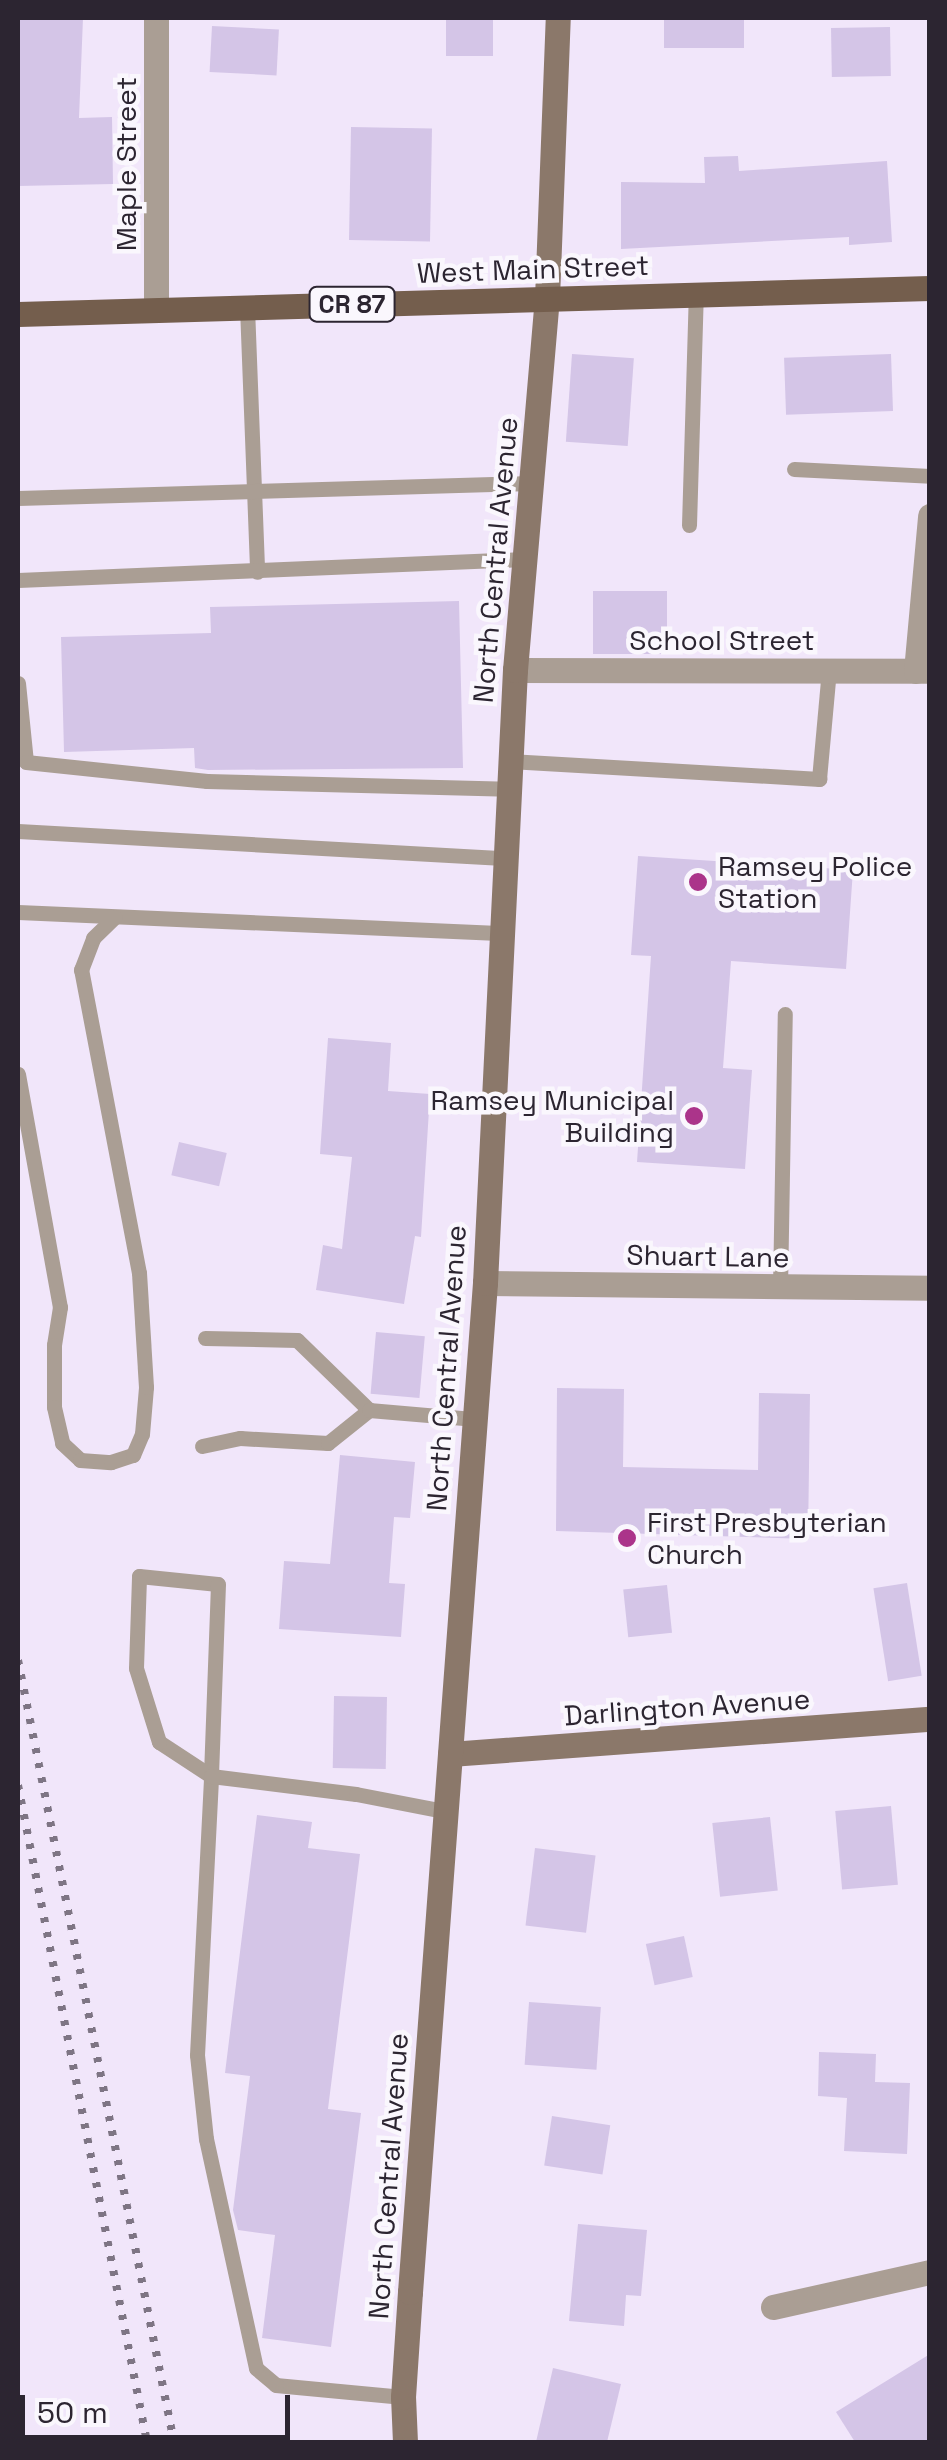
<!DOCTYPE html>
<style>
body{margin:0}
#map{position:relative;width:947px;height:2460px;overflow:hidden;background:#f1e6fa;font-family:"Space Grotesk",sans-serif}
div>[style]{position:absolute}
.building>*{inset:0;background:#d4c5e7;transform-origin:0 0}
.lane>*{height:15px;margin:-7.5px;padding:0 7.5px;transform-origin:7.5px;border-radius:7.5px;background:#aa9e94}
.street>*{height:25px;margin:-12.5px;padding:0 12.5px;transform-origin:12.5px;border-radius:12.5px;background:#aa9e94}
.secondary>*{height:25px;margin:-12.5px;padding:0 12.5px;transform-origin:12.5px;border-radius:12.5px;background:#8b786a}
.primary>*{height:25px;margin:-12.5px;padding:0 12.5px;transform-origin:12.5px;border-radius:12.5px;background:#745e4d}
.rail>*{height:8px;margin-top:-4px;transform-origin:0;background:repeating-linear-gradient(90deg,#7e7584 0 5px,transparent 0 15px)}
.dots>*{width:28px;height:28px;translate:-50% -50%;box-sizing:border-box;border:5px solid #faf7fd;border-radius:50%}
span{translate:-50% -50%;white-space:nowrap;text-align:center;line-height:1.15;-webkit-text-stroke:9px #faf7fd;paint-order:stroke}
.shield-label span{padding:2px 8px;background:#faf7fd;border:2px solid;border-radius:8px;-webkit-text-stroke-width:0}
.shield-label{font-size:25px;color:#2c2531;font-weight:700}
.street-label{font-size:28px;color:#2c2531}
.poi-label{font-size:28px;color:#2c2531}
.left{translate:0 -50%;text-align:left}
.right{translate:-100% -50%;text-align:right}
.frame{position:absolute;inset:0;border:20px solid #2c2531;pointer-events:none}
.scale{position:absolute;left:20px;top:2395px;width:270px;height:45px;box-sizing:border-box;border:5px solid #2c2531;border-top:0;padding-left:12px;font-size:30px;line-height:35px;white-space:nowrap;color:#2c2531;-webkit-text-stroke:8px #faf7fd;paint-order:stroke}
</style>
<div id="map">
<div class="building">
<div style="clip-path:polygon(18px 18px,83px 18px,79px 118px,112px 117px,113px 184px,18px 186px)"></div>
<div style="left:446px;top:18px;width:47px;height:38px"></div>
<div style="left:664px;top:18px;width:80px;height:30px"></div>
<div style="left:212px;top:26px;width:67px;height:46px;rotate:3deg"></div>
<div style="left:890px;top:27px;width:49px;height:59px;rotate:89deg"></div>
<div style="left:351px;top:127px;width:81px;height:113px;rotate:1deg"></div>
<div style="clip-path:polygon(738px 156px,739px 171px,887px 161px,892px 242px,849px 245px,849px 237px,621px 249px,621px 182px,705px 183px,704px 157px)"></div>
<div style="left:572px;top:354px;width:62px;height:88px;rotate:4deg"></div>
<div style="left:891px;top:354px;width:57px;height:107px;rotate:88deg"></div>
<div style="left:667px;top:591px;width:63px;height:74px;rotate:90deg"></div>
<div style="clip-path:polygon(459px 601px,463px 768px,208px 770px,195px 768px,194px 748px,64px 752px,61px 637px,211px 633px,210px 607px)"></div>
<div style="clip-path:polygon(638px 856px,853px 870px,846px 969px,731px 961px,723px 1068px,752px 1070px,745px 1169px,637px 1162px,651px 956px,631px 955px)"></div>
<div style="clip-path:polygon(328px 1038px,391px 1043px,388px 1091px,430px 1094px,421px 1237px,415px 1236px,404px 1304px,316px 1290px,323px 1245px,342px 1249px,352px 1157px,320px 1154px)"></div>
<div style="left:179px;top:1142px;width:49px;height:34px;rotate:13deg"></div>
<div style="left:376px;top:1332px;width:49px;height:62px;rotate:5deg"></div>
<div style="clip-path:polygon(557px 1388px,624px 1389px,623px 1467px,758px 1470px,759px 1393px,810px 1394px,808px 1539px,556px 1531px)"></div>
<div style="clip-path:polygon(340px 1455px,415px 1462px,410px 1518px,394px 1517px,389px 1583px,405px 1584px,401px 1637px,279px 1629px,284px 1561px,330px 1564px)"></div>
<div style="left:907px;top:1583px;width:94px;height:34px;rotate:81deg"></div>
<div style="left:667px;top:1585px;width:48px;height:44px;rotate:84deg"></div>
<div style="left:334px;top:1696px;width:53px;height:72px;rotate:1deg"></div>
<div style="left:891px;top:1806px;width:79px;height:56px;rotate:85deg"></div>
<div style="clip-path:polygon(257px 1815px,312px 1822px,308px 1848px,360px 1854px,328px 2109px,361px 2113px,331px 2347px,262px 2338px,275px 2235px,238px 2230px,233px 2210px,250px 2076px,225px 2073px)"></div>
<div style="left:770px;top:1817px;width:74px;height:58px;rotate:84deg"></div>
<div style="left:535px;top:1848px;width:61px;height:78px;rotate:7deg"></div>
<div style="left:684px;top:1936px;width:42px;height:39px;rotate:78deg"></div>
<div style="left:529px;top:2002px;width:72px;height:63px;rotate:4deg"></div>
<div style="clip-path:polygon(819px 2052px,876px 2054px,875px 2082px,910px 2083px,907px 2154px,844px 2151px,847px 2098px,818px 2096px)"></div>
<div style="left:552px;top:2116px;width:59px;height:50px;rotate:9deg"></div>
<div style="clip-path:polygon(578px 2224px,647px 2230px,641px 2296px,626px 2295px,624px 2326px,569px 2321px)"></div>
<div style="clip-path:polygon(930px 2354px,930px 2442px,855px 2442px,836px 2412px)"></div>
<div style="clip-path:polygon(553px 2368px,621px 2384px,607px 2442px,536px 2442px)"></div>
</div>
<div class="lane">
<div style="left:247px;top:307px;width:265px;rotate:87.8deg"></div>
<div style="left:794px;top:469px;width:136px;rotate:2.9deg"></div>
<div style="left:18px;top:498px;width:512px;rotate:-1.68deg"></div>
<div style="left:689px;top:525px;width:231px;rotate:-88.3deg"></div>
<div style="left:18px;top:580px;width:505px;rotate:-2.38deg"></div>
<div style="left:18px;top:683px;width:79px;rotate:84.2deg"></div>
<div style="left:26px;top:762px;width:182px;rotate:6deg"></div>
<div style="left:207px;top:781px;width:300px;rotate:1.5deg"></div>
<div style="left:509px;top:761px;width:311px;rotate:3.3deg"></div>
<div style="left:819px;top:779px;width:109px;rotate:-84.8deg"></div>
<div style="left:18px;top:831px;width:486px;rotate:3.2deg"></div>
<div style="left:18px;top:912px;width:481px;rotate:2.5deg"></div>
<div style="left:18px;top:1074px;width:237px;rotate:79.8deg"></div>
<div style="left:60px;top:1307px;width:38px;rotate:99deg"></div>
<div style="left:54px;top:1345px;width:62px;rotate:90deg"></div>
<div style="left:54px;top:1407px;width:37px;rotate:77deg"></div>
<div style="left:62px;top:1443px;width:25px;rotate:43deg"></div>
<div style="left:80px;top:1460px;width:31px;rotate:4deg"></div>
<div style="left:111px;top:1462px;width:23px;rotate:-18deg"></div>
<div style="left:133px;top:1455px;width:23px;rotate:-67deg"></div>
<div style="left:142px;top:1434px;width:47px;rotate:-85.1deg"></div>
<div style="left:146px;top:1387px;width:114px;rotate:-93.5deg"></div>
<div style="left:139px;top:1273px;width:309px;rotate:-100.8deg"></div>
<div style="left:81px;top:970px;width:34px;rotate:-69deg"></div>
<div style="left:93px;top:938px;width:30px;rotate:-44deg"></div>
<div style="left:780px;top:1288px;width:274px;rotate:-89deg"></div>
<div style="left:205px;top:1338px;width:92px;rotate:1.2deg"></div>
<div style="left:297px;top:1340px;width:100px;rotate:44.2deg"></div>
<div style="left:202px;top:1446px;width:39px;rotate:-12deg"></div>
<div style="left:240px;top:1438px;width:88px;rotate:3.3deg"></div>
<div style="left:328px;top:1443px;width:53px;rotate:-38.8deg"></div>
<div style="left:369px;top:1410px;width:104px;rotate:4.9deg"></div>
<div style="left:139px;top:1576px;width:79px;rotate:5.8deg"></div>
<div style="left:218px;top:1584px;width:192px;rotate:92.1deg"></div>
<div style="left:211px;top:1776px;width:62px;rotate:-146.8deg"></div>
<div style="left:159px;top:1742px;width:77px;rotate:-107.3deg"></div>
<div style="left:136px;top:1668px;width:92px;rotate:-88.1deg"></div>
<div style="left:403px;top:2397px;width:128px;rotate:-174.6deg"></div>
<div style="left:276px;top:2385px;width:26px;rotate:-140deg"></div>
<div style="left:256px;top:2368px;width:234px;rotate:-102.3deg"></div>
<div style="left:206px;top:2139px;width:84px;rotate:-96.1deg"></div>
<div style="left:197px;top:2055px;width:279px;rotate:-87.1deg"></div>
<div style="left:211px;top:1776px;width:146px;rotate:7.1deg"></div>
<div style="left:356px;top:1794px;width:90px;rotate:10.9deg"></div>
</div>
<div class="street">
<div style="left:156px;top:310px;width:292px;rotate:-90deg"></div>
<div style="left:515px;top:670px;width:415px;rotate:0.1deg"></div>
<div style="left:916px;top:671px;width:156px;rotate:-84.8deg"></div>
<div style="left:485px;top:1283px;width:445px;rotate:0.6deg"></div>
<div style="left:773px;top:2307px;width:161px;rotate:-12.6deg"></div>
</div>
<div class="secondary">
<div style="left:450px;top:1754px;width:481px;rotate:-4.2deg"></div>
<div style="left:405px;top:2442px;width:45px;rotate:-92.5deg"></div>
<div style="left:403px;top:2397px;width:105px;rotate:-86.2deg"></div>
<div style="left:410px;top:2292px;width:1012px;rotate:-85.75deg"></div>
<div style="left:485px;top:1283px;width:614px;rotate:-87.2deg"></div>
<div style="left:515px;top:670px;width:373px;rotate:-85.1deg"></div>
<div style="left:547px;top:298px;width:280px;rotate:-87.8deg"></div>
</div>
<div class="primary">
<div style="left:18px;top:314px;width:912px;rotate:-1.63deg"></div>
</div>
<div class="rail">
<div style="left:18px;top:1660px;width:797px;rotate:78.72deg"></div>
<div style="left:18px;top:1785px;width:670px;rotate:78.89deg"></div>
</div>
<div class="dots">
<div style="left:698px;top:882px;background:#ab348a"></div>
<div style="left:694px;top:1116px;background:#ab348a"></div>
<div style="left:627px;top:1538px;background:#ab348a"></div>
</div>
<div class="shield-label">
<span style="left:352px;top:304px">CR 87</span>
</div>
<div class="street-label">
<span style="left:126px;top:164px;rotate:-90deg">Maple Street</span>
<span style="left:533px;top:269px;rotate:-2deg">West Main Street</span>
<span style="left:495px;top:560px;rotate:-85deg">North Central Avenue</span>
<span style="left:722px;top:640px">School Street</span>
<span style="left:708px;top:1256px;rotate:1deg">Shuart Lane</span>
<span style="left:446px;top:1368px;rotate:-86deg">North Central Avenue</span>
<span style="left:687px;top:1707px;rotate:-4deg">Darlington Avenue</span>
<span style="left:388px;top:2176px;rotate:-86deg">North Central Avenue</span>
</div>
<div class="poi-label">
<span class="left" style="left:718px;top:882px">Ramsey Police<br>Station</span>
<span class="right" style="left:674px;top:1116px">Ramsey Municipal<br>Building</span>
<span class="left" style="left:647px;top:1538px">First Presbyterian<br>Church</span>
</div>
<div class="frame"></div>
<div class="scale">50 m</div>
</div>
